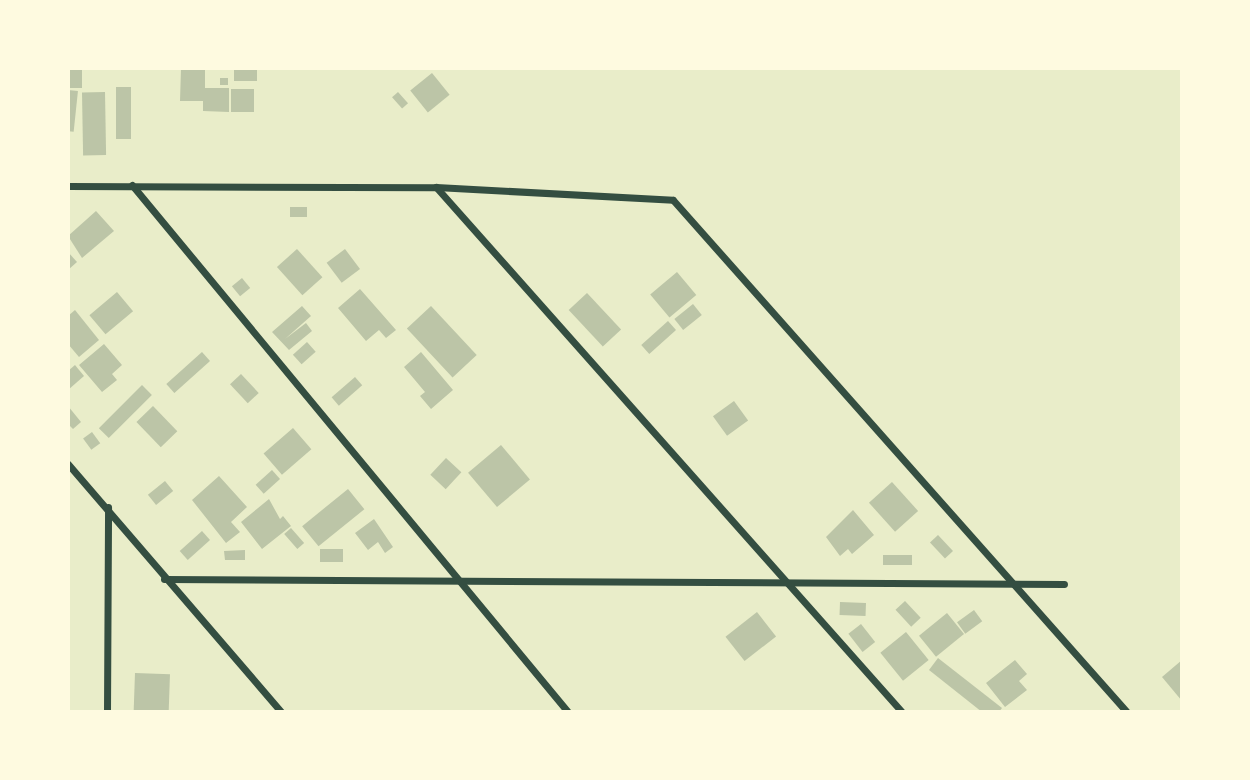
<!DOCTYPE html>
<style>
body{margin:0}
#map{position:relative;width:1250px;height:780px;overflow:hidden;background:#e9edc9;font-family:"Nunito Sans",sans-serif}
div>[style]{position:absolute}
.building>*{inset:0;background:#bcc5a7;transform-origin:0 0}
.minor>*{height:7px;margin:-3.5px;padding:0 3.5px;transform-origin:3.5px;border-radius:3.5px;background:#344e41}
span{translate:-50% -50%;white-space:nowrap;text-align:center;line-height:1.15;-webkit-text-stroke:7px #fefae0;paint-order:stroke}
.frame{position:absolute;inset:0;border:70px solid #fefae0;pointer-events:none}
</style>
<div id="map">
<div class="building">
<div style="left:68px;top:68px;width:14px;height:20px"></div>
<div style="clip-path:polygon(181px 68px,205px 68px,205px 88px,229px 88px,229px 112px,203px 111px,203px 101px,180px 101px)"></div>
<div style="left:234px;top:68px;width:23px;height:13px"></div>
<div style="left:432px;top:73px;width:28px;height:28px;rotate:51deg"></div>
<div style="left:220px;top:78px;width:8px;height:7px"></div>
<div style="left:116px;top:87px;width:15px;height:52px"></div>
<div style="left:231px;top:89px;width:23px;height:23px"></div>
<div style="left:68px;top:90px;width:10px;height:41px;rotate:6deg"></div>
<div style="left:105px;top:92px;width:63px;height:23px;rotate:89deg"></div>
<div style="left:398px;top:92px;width:15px;height:8px;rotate:48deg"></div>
<div style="left:290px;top:207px;width:17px;height:10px"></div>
<div style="clip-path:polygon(96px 211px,114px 231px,82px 258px,68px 236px)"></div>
<div style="left:297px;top:249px;width:38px;height:27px;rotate:48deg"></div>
<div style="left:345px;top:249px;width:25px;height:23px;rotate:53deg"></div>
<div style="clip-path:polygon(68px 252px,77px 262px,68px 270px)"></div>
<div style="left:677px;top:272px;width:30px;height:35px;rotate:50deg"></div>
<div style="left:242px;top:278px;width:13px;height:13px;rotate:51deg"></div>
<div style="clip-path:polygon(360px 289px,396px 330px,386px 338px,379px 330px,366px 341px,338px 308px)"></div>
<div style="left:117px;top:292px;width:25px;height:36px;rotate:50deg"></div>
<div style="left:587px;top:293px;width:50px;height:25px;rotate:47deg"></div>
<div style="left:693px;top:304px;width:14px;height:24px;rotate:51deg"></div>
<div style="clip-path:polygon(302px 306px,311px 316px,285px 339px,306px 323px,312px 331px,289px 350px,272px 332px)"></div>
<div style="left:431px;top:306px;width:67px;height:33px;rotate:47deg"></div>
<div style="clip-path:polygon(75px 310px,99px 340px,79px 357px,68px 344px,68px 316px)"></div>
<div style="left:668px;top:321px;width:12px;height:36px;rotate:48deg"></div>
<div style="left:307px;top:342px;width:13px;height:19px;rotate:48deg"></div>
<div style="clip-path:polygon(104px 344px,122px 365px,112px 374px,117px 380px,102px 392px,79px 365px)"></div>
<div style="left:202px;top:352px;width:12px;height:48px;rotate:48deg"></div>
<div style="clip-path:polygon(421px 352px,453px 390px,431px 409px,420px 396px,425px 392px,404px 367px)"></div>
<div style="clip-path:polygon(75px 365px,84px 376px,68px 390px,68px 371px)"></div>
<div style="left:241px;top:374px;width:26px;height:15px;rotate:47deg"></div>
<div style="left:355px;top:377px;width:11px;height:31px;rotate:49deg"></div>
<div style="left:142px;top:385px;width:14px;height:61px;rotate:45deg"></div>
<div style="left:734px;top:401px;width:24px;height:26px;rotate:54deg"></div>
<div style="clip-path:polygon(68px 406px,81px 422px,73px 429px,68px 424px)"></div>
<div style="left:153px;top:406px;width:35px;height:23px;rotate:46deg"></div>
<div style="left:293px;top:428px;width:28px;height:39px;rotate:49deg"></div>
<div style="left:92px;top:432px;width:14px;height:11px;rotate:54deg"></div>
<div style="left:501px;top:445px;width:45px;height:43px;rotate:50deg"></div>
<div style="left:446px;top:458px;width:21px;height:23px;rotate:43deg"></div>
<div style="left:272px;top:470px;width:12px;height:22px;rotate:48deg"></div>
<div style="clip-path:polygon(219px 476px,247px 507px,231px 522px,240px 532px,226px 543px,192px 500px)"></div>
<div style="left:165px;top:481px;width:13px;height:22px;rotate:51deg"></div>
<div style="left:892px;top:482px;width:39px;height:31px;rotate:48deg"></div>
<div style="left:348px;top:489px;width:26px;height:59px;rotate:51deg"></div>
<div style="clip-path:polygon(269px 499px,280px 519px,283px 516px,291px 526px,262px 549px,241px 522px)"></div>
<div style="clip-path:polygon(853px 510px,874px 535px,852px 554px,848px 549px,840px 556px,826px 537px)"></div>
<div style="clip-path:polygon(374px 519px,393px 547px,385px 553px,378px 542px,368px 550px,355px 533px)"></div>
<div style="left:291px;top:528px;width:20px;height:9px;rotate:49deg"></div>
<div style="left:202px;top:531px;width:12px;height:30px;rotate:48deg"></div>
<div style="left:938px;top:535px;width:22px;height:11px;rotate:47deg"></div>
<div style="left:343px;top:549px;width:13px;height:23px;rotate:90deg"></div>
<div style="clip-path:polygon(245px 550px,245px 560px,225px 560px,224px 551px)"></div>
<div style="left:883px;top:555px;width:29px;height:10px"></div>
<div style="left:905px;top:601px;width:23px;height:13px;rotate:47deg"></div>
<div style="left:840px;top:602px;width:26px;height:13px;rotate:2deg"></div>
<div style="left:974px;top:610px;width:14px;height:21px;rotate:54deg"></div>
<div style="left:757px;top:612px;width:31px;height:40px;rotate:52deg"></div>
<div style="left:947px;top:613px;width:27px;height:36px;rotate:51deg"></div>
<div style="left:861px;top:624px;width:23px;height:16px;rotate:52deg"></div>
<div style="left:906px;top:632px;width:36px;height:33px;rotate:51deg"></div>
<div style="clip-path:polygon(938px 658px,1002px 708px,999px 712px,982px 712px,929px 670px)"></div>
<div style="clip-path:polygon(1015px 660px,1027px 674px,1019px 681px,1027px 690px,1005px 707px,986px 683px)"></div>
<div style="clip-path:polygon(1182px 660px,1182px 701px,1162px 677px)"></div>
<div style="left:135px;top:673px;width:35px;height:39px;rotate:2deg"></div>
</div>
<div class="minor">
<div style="left:132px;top:185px;width:684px;rotate:50.4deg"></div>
<div style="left:68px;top:186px;width:368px;rotate:0.2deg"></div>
<div style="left:436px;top:187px;width:237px;rotate:3.1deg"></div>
<div style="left:673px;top:200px;width:684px;rotate:48.44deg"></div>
<div style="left:436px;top:187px;width:702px;rotate:48.41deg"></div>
<div style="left:68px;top:464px;width:327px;rotate:49.3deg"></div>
<div style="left:164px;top:579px;width:900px;rotate:0.32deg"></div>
<div style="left:107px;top:712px;width:205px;rotate:-89.7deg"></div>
</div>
<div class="frame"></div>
</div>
